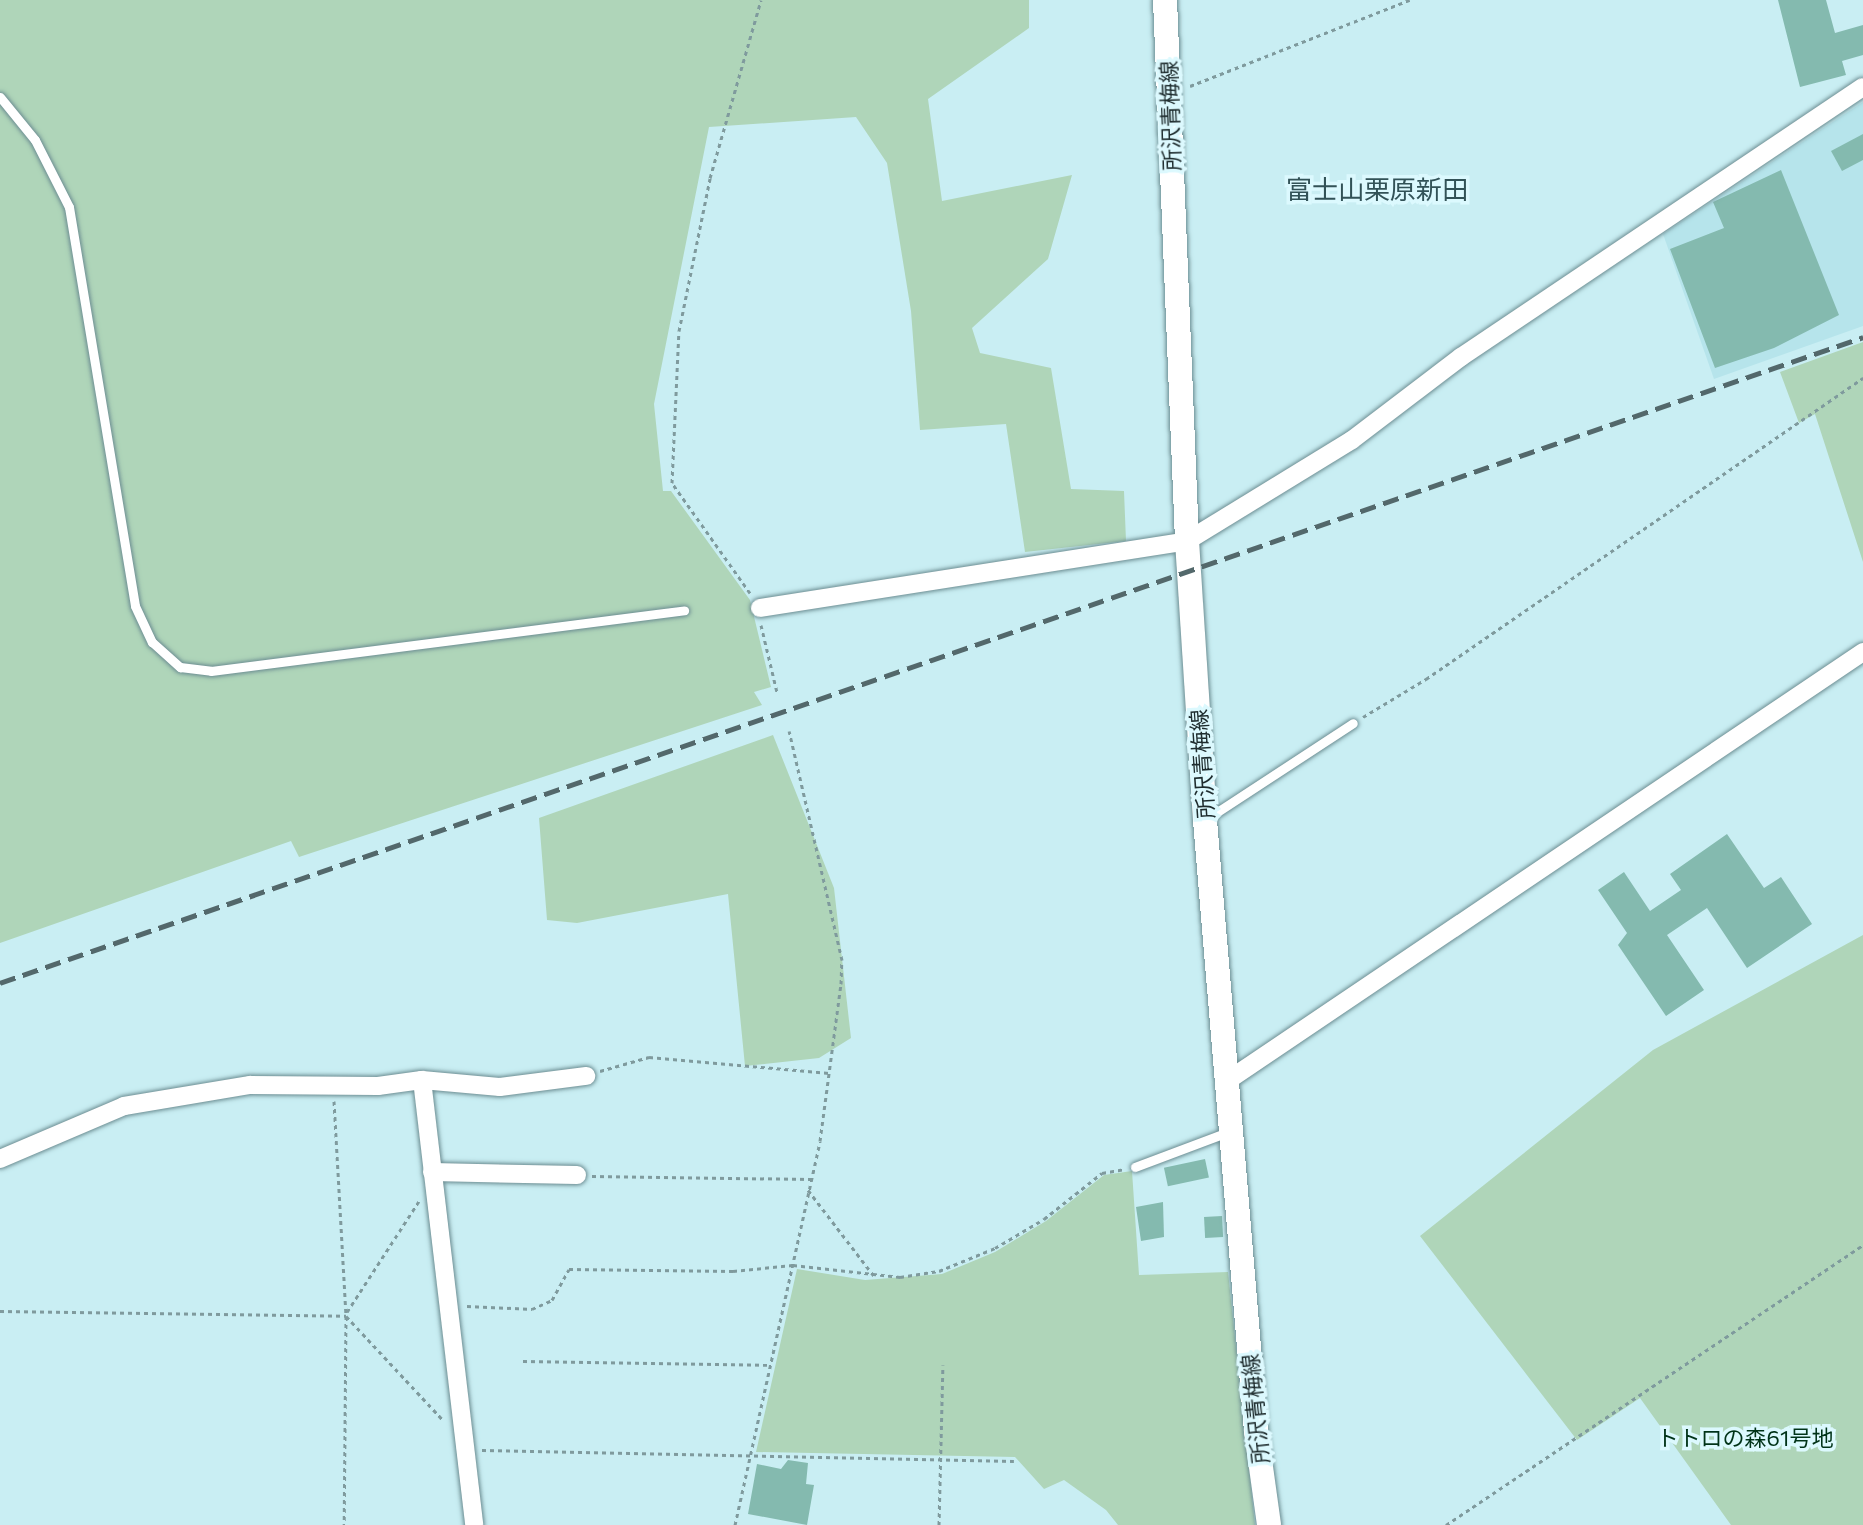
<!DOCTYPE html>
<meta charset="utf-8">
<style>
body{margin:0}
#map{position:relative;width:1863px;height:1525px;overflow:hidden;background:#c9eef3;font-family:Commissioner,"Noto Sans JP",sans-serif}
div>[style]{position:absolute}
.built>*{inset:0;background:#b6e4eb}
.green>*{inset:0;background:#afd5b9}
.building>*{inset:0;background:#84baaf;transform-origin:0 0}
.path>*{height:3px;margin-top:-1.5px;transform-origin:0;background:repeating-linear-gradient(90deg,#7f9a9d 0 4px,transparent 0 8px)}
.roads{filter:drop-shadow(0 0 2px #6c8d92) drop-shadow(0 0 2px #6c8d92)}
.lane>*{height:9px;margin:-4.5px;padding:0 4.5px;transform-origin:4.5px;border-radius:4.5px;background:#fff}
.street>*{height:18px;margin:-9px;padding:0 9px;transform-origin:9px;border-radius:9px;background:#fff}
.secondary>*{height:24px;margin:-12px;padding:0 12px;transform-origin:12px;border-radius:12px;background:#fff}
.rail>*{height:5px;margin-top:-2.5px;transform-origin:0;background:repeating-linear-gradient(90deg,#53686b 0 16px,transparent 0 24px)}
span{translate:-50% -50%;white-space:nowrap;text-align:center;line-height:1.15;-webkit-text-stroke:7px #dcf9fe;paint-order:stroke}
.street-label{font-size:22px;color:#1e2c2e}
.park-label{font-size:22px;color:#003318}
.quarter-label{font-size:26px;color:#325257}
</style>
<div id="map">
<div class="built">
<div style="clip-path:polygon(1863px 102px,1863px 326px,1714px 379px,1663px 234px)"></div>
</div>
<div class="green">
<div style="clip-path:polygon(0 0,1029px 0,1029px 28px,928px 99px,942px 201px,1072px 175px,1048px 259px,972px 328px,980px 353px,1051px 368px,1071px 489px,1124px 491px,1126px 541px,1025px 552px,1006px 424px,920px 430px,911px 311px,887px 163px,856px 117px,709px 127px,654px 404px,663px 491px,671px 491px,750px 600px,771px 687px,754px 692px,762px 705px,299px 857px,291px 841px,0 943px)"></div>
<div style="clip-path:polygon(1863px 342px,1863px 562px,1815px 414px,1799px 423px,1780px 372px)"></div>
<div style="clip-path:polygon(773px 735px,834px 888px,851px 1038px,819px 1058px,745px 1066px,728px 894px,577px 923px,547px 920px,539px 818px)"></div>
<div style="clip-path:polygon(1863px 935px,1863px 1525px,1731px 1525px,1640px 1398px,1577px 1440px,1420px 1236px,1653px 1050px)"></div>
<div style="clip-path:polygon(1132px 1171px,1139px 1275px,1228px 1272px,1255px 1525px,1118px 1525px,1106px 1510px,1064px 1480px,1044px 1489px,1015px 1457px,756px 1452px,797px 1269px,865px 1280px,942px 1274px,995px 1252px,1046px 1221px,1104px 1175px)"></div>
</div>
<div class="building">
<div style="clip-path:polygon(1778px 0,1826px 0,1835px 33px,1863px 25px,1863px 55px,1842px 61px,1846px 75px,1800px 87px)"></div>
<div style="clip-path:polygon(1863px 134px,1863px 160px,1842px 171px,1831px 151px)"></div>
<div style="clip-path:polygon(1781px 170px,1839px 315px,1774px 348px,1715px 368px,1670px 249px,1724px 228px,1713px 202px)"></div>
<div style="clip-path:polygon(1727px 834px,1764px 888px,1781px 877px,1812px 924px,1747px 968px,1707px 908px,1667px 935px,1704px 990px,1666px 1016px,1618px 945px,1627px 933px,1598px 890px,1624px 872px,1650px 911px,1681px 890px,1670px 874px)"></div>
<div style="left:1205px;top:1159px;width:19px;height:42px;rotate:78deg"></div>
<div style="clip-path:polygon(1163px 1202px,1164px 1237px,1141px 1241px,1136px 1207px)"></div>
<div style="left:1222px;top:1216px;width:21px;height:18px;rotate:87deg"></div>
<div style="clip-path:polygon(788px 1460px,808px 1463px,806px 1484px,814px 1485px,807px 1525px,748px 1514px,757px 1464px,781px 1469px)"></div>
</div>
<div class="path">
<div style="left:1190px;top:86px;width:236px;rotate:-21.4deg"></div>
<div style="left:750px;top:593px;width:135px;rotate:-125.3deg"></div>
<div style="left:672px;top:483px;width:152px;rotate:-87.4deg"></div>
<div style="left:679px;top:331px;width:156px;rotate:-78.5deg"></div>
<div style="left:710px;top:178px;width:185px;rotate:-74deg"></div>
<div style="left:761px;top:625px;width:69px;rotate:76.6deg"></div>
<div style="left:1363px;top:717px;width:74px;rotate:-31.1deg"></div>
<div style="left:1426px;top:679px;width:531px;rotate:-34.56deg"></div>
<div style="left:600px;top:1071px;width:51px;rotate:-15.9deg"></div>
<div style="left:649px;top:1057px;width:181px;rotate:5.1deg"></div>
<div style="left:334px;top:1101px;width:215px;rotate:86.8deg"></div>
<div style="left:346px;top:1316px;width:209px;rotate:90.5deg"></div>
<div style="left:592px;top:1176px;width:219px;rotate:0.8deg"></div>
<div style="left:808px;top:1190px;width:108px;rotate:52.5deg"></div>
<div style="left:467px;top:1306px;width:65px;rotate:2.6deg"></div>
<div style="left:532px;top:1309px;width:22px;rotate:-24deg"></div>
<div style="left:552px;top:1300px;width:35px;rotate:-61deg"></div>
<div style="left:569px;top:1269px;width:164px;rotate:0.7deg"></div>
<div style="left:733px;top:1271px;width:60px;rotate:-5.7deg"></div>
<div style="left:793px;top:1265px;width:108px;rotate:6.4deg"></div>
<div style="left:900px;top:1277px;width:39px;rotate:-9deg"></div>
<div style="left:939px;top:1271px;width:61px;rotate:-22.3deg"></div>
<div style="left:995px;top:1248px;width:57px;rotate:-30.6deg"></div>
<div style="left:1044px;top:1219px;width:74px;rotate:-38.4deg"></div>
<div style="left:1102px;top:1173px;width:22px;rotate:-10deg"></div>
<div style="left:0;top:1311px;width:346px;rotate:0.8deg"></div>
<div style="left:346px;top:1316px;width:142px;rotate:47deg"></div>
<div style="left:347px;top:1312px;width:132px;rotate:-57deg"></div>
<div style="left:523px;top:1361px;width:246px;rotate:0.9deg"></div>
<div style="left:482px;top:1450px;width:532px;rotate:1.18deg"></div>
<div style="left:735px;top:1525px;width:393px;rotate:-77.5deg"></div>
<div style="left:820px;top:1141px;width:158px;rotate:-82.4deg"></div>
<div style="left:841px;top:984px;width:24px;rotate:-88deg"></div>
<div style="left:842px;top:960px;width:235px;rotate:-103deg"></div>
<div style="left:939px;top:1525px;width:160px;rotate:-88.6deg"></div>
<div style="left:1446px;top:1525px;width:502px;rotate:-33.88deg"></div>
</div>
<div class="roads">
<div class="lane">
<div style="left:0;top:97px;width:55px;rotate:50.9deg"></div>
<div style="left:35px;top:140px;width:75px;rotate:63.1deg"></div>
<div style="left:69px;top:207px;width:404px;rotate:80.6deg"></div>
<div style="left:135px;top:606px;width:40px;rotate:65deg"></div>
<div style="left:152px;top:642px;width:38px;rotate:42deg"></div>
<div style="left:180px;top:667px;width:31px;rotate:7deg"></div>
<div style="left:211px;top:671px;width:477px;rotate:-7.3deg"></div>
<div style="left:1208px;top:818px;width:173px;rotate:-33.2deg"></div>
<div style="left:1135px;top:1167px;width:99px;rotate:-20.6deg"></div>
</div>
<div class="street">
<div style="left:760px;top:608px;width:432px;rotate:-8.9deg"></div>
<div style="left:1187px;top:541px;width:193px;rotate:-31.5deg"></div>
<div style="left:1352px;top:440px;width:137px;rotate:-37.3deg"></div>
<div style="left:1461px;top:357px;width:484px;rotate:-33.9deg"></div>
<div style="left:422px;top:1080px;width:448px;rotate:83.3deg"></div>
<div style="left:1227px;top:1081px;width:767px;rotate:-34deg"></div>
<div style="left:0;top:1159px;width:135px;rotate:-23.1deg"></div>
<div style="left:124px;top:1106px;width:128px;rotate:-9.5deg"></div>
<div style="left:250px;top:1085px;width:128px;rotate:0.4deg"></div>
<div style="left:378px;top:1086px;width:44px;rotate:-7.8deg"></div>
<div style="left:422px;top:1080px;width:78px;rotate:5.1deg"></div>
<div style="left:500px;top:1087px;width:87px;rotate:-7.3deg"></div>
<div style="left:432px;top:1172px;width:145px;rotate:1.2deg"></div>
</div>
<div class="secondary">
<div style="left:1165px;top:0;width:541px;rotate:87.67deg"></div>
<div style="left:1187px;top:541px;width:280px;rotate:86.3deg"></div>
<div style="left:1205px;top:820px;width:613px;rotate:85.23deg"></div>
<div style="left:1256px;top:1431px;width:95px;rotate:82.1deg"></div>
</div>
</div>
<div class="rail">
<div style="left:0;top:983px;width:1972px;rotate:-19.12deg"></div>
</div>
<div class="street-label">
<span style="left:1170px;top:116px;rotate:-92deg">所沢青梅線</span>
<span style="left:1202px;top:764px;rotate:-94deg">所沢青梅線</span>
<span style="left:1255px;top:1409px;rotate:-96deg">所沢青梅線</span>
</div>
<div class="park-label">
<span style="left:1745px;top:1438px">トトロの森61号地</span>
</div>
<div class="quarter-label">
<span style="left:1377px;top:189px">富士山栗原新田</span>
</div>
</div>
